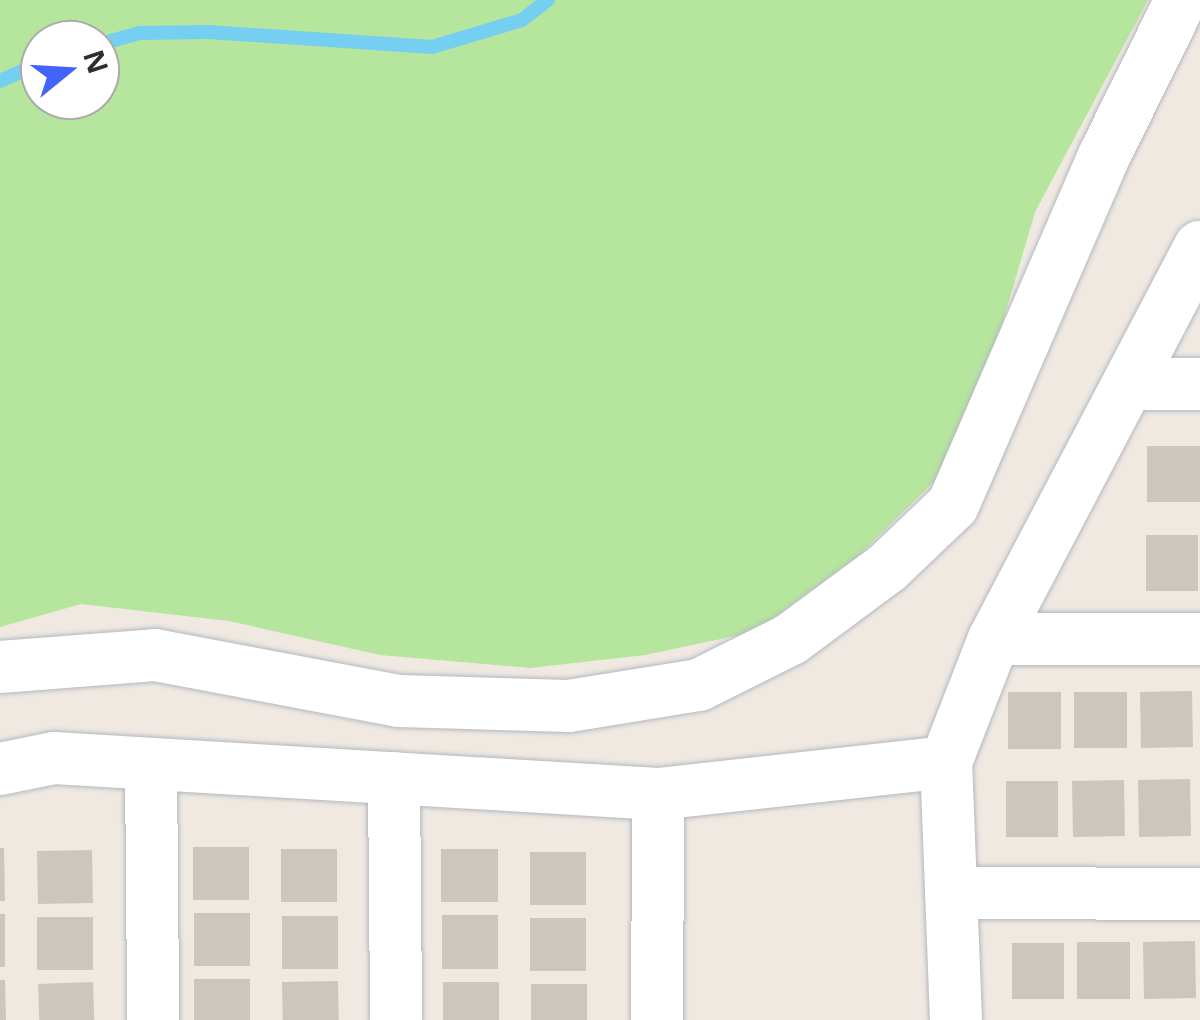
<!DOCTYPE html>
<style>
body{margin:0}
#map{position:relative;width:1200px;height:1020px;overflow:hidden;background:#efe9e1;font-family:"Noto Sans",sans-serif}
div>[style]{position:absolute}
.green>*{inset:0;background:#b6e59e}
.stream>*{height:14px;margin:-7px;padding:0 7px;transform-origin:7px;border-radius:7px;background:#75cff0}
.building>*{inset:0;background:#cbc7bf;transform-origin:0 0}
.roads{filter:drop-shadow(0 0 2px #b4b7c1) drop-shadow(0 0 2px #b4b7c1)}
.minor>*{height:52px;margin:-26px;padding:0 26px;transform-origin:26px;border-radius:26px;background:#fff}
span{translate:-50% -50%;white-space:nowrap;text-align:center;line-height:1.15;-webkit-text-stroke:10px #fff;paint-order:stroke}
.north{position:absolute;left:20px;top:20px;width:100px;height:100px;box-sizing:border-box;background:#fff;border:2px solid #ababab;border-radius:50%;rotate:72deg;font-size:28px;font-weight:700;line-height:40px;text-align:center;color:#2e2e2e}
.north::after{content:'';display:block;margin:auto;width:35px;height:45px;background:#4264fb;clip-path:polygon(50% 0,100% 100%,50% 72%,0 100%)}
</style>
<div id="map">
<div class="green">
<div style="clip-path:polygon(evenodd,0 0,1148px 0,1035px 212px,993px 355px,941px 475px,859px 555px,754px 632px,645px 655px,530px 668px,380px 655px,229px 621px,81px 604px,0 627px,0 0,40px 40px,100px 40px,100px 100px,40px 100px,40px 40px)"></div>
</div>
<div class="stream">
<div style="left:100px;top:44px;width:41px;rotate:-15.4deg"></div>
<div style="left:140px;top:33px;width:68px;rotate:-0.8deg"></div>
<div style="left:208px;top:32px;width:225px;rotate:3.8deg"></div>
<div style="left:432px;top:47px;width:94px;rotate:-16.7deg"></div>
<div style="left:522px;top:20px;width:33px;rotate:-38deg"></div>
<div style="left:0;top:81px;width:44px;rotate:-24.2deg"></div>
</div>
<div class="building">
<div style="left:1200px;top:446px;width:56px;height:53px;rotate:90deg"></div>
<div style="left:1146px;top:535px;width:52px;height:56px"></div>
<div style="left:1192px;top:691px;width:56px;height:52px;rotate:89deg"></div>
<div style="left:1061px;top:692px;width:57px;height:53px;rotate:90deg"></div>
<div style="left:1074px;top:692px;width:53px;height:56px"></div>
<div style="left:1190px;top:779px;width:57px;height:52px;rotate:89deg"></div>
<div style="left:1124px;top:780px;width:56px;height:52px;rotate:89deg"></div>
<div style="left:1006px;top:781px;width:52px;height:56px"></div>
<div style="left:193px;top:847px;width:56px;height:53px"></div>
<div style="clip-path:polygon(0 848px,4px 848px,5px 901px,0 901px)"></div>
<div style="left:337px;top:849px;width:53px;height:56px;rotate:90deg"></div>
<div style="left:498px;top:849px;width:53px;height:57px;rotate:90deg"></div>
<div style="left:92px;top:850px;width:53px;height:55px;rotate:89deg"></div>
<div style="left:530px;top:852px;width:56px;height:53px"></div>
<div style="left:194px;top:913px;width:56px;height:53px"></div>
<div style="left:0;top:914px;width:5px;height:53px"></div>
<div style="left:498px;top:915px;width:54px;height:56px;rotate:90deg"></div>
<div style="left:282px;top:916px;width:56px;height:53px"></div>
<div style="left:37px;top:917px;width:56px;height:53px"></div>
<div style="left:530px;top:918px;width:56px;height:53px"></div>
<div style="left:1195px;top:941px;width:57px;height:52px;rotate:89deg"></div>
<div style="left:1077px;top:942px;width:53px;height:57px"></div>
<div style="left:1012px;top:943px;width:52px;height:56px"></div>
<div style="left:194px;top:979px;width:56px;height:41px"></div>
<div style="clip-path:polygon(0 980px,5px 980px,6px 1020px,0 1020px)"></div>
<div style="left:338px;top:981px;width:39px;height:56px;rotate:89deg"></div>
<div style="left:93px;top:982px;width:38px;height:55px;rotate:88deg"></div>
<div style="left:443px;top:982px;width:56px;height:38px"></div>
<div style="left:587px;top:984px;width:36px;height:56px;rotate:90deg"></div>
</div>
<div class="roads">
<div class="minor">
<div style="left:1129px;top:384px;width:71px"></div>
<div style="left:994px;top:639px;width:206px"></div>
<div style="left:0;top:667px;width:155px;rotate:-4.4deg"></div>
<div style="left:155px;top:655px;width:248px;rotate:10.7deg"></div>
<div style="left:399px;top:701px;width:170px;rotate:1.7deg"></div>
<div style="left:569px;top:706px;width:132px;rotate:-9.2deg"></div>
<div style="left:699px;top:685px;width:103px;rotate:-26.6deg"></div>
<div style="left:791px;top:639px;width:119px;rotate:-36.5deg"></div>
<div style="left:887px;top:568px;width:91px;rotate:-43.7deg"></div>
<div style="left:953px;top:505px;width:380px;rotate:-66.6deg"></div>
<div style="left:1104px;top:156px;width:174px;rotate:-63.7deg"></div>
<div style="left:151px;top:766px;width:254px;rotate:89.5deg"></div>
<div style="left:0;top:769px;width:55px;rotate:-11.5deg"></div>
<div style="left:54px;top:758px;width:605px;rotate:3.41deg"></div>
<div style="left:658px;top:794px;width:290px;rotate:-6.3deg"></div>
<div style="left:394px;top:778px;width:242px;rotate:89.5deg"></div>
<div style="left:951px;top:893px;width:249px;rotate:0.2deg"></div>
<div style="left:657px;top:1020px;width:226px;rotate:-89.7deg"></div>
<div style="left:956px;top:1020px;width:258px;rotate:-92.2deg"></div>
<div style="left:946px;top:762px;width:132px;rotate:-68.7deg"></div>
<div style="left:994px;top:639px;width:443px;rotate:-62.3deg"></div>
</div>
</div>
<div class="north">N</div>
</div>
